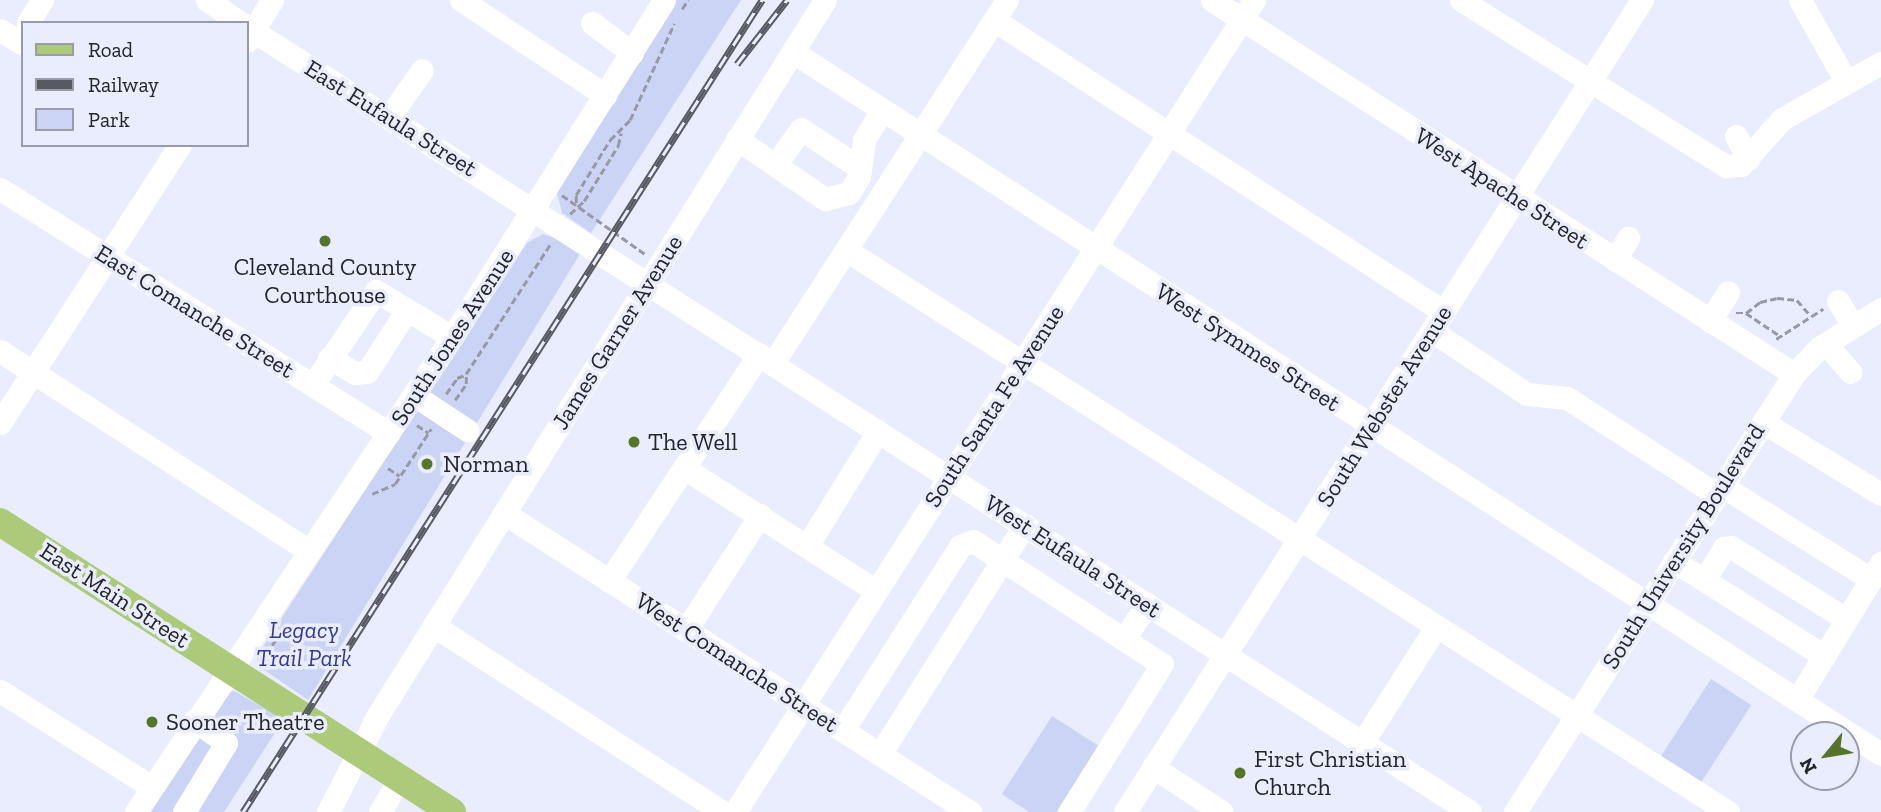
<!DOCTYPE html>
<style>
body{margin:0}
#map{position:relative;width:1881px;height:812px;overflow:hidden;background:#e9edfd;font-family:"Zilla Slab",serif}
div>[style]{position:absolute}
.green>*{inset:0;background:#ccd4f6;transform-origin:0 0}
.path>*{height:2.5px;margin-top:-1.25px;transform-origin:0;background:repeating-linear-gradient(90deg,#979aa6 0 7px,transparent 0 10.5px)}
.minor>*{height:23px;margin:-11.5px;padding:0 11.5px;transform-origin:11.5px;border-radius:11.5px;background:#fff}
.major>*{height:28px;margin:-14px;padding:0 14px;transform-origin:14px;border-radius:14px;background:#adc97a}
.rail>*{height:7px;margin-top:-3.5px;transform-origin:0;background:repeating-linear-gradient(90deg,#e9edfd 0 13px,#575a62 0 26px);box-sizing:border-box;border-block:2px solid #575a62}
.dots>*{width:19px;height:19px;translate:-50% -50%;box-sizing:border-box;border:4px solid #e9edfd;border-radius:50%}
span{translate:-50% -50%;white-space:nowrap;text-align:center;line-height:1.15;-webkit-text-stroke:7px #e9edfd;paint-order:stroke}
.street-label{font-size:24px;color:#23252a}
.poi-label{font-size:24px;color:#23252a}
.left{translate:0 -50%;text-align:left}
.park-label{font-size:24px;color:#343897;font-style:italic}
.legend{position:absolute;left:21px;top:21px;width:228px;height:126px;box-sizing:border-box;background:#e9edfd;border:2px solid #9a9da9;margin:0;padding:9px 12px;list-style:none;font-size:21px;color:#23252a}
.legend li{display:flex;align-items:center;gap:14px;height:35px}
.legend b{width:35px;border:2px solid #9a9da9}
.north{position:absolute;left:1790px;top:721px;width:70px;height:70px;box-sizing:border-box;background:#e9edfd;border:2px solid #9a9da9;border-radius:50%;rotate:240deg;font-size:19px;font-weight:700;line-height:28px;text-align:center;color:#23252a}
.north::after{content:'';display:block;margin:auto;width:24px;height:32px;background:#57752a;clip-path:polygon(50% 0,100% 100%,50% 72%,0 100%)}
</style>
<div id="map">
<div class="green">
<div style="clip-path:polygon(673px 0,741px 0,591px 233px,562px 213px,557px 193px)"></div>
<div style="clip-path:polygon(543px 234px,560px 240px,580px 254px,308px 700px,263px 669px,257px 658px,262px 648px,527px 243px)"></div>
<div style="left:1711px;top:679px;width:48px;height:98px;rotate:33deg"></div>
<div style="clip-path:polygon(234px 691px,284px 719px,224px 812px,147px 812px,227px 692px)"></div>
<div style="clip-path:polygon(1052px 716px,1099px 746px,1057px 812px,1029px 812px,1002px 794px)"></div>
</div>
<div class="path">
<div style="left:682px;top:9px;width:11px;rotate:-56deg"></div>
<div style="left:562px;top:195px;width:102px;rotate:35.4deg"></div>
<div style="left:576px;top:203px;width:8px;rotate:-90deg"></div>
<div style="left:576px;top:195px;width:65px;rotate:-58.3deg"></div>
<div style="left:610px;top:140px;width:28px;rotate:-45deg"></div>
<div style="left:630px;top:120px;width:106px;rotate:-65.4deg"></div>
<div style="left:570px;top:214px;width:19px;rotate:-43deg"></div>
<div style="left:584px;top:201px;width:65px;rotate:-58.3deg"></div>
<div style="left:618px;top:146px;width:13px;rotate:-77deg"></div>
<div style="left:1736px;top:313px;width:10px"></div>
<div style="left:1746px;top:313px;width:40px;rotate:34deg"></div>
<div style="left:1746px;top:313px;width:18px;rotate:-38deg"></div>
<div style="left:1760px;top:302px;width:17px;rotate:-13deg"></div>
<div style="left:1777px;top:298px;width:20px;rotate:6deg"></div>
<div style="left:1797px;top:300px;width:21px;rotate:49deg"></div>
<div style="left:1776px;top:339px;width:56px;rotate:-32.6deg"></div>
<div style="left:446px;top:394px;width:19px;rotate:-55deg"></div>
<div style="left:457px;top:378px;width:9px;rotate:-21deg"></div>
<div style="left:455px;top:400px;width:19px;rotate:-55deg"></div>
<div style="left:466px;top:384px;width:10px;rotate:-90deg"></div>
<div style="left:466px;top:374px;width:156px;rotate:-57deg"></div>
<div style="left:417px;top:425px;width:14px;rotate:34deg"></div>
<div style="left:388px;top:468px;width:14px;rotate:34deg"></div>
<div style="left:372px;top:494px;width:25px;rotate:-23deg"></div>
<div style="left:395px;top:484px;width:66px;rotate:-56.8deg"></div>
<div style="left:266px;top:654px;width:22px;rotate:-56deg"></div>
</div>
<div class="minor">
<div style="left:207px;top:0;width:41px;rotate:34.1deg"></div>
<div style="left:461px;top:0;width:173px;rotate:33.4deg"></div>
<div style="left:1212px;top:0;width:692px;rotate:32.73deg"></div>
<div style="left:1461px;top:0;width:313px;rotate:32.1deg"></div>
<div style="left:1726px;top:166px;width:15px;rotate:-4deg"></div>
<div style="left:1741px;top:165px;width:62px;rotate:-48.3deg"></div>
<div style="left:1782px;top:119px;width:114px;rotate:-29.5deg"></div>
<div style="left:1800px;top:0;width:95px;rotate:60.5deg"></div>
<div style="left:994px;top:20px;width:536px;rotate:32.98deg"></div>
<div style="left:28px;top:23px;width:27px;rotate:-59deg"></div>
<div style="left:592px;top:23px;width:50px;rotate:36.9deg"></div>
<div style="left:247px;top:27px;width:1453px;rotate:32.69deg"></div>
<div style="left:0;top:30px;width:27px;rotate:31deg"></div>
<div style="left:247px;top:41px;width:48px;rotate:-58.6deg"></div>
<div style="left:793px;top:52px;width:1295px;rotate:32.83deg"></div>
<div style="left:389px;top:117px;width:57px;rotate:-54.9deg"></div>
<div style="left:1736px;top:136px;width:26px;rotate:62deg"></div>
<div style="left:737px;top:139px;width:107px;rotate:34.3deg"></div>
<div style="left:825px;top:199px;width:25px;rotate:-14deg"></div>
<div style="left:849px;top:193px;width:19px;rotate:-58deg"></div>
<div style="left:859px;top:177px;width:37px;rotate:-82deg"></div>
<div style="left:864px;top:140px;width:35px;rotate:-59deg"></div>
<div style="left:775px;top:165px;width:44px;rotate:-54.2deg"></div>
<div style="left:801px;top:129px;width:71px;rotate:33.5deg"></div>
<div style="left:0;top:189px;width:459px;rotate:32.1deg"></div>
<div style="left:846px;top:250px;width:1046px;rotate:32.5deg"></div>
<div style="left:1615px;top:260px;width:26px;rotate:-59deg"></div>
<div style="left:1838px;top:301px;width:29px;rotate:59deg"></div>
<div style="left:1710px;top:321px;width:34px;rotate:-58deg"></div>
<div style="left:1432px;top:331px;width:114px;rotate:33.6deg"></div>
<div style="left:1527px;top:394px;width:40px;rotate:5.7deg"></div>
<div style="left:1567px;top:398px;width:177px;rotate:32.8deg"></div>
<div style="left:1826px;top:344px;width:37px;rotate:49deg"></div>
<div style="left:0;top:351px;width:368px;rotate:32.9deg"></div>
<div style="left:329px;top:358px;width:30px;rotate:30deg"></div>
<div style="left:355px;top:373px;width:12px;rotate:-5deg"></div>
<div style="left:367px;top:372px;width:74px;rotate:-57.2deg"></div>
<div style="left:773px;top:363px;width:432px;rotate:-57.2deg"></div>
<div style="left:313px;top:385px;width:113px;rotate:-56.2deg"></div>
<div style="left:376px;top:291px;width:89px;rotate:31.2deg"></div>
<div style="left:414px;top:395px;width:64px;rotate:33.4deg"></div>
<div style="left:1763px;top:422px;width:138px;rotate:31.4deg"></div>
<div style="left:0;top:423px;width:331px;rotate:-57.1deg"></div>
<div style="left:684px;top:468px;width:228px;rotate:32.6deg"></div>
<div style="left:1722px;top:486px;width:176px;rotate:32deg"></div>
<div style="left:504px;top:513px;width:554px;rotate:32.69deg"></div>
<div style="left:807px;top:546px;width:135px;rotate:-58.3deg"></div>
<div style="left:1674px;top:561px;width:178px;rotate:32.3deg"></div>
<div style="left:1704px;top:580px;width:38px;rotate:-58deg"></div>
<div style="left:1724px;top:548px;width:7px;rotate:-8deg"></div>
<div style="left:1731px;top:547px;width:136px;rotate:32.1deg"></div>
<div style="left:609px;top:581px;width:272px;rotate:-56.5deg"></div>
<div style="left:434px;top:626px;width:344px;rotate:32.8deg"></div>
<div style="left:686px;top:630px;width:137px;rotate:-57.2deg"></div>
<div style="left:1124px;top:639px;width:42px;rotate:-56.7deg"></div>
<div style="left:0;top:691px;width:180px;rotate:32.3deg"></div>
<div style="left:1797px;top:700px;width:161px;rotate:-58.5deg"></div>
<div style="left:843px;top:730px;width:218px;rotate:-57.5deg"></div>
<div style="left:960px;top:546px;width:14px;rotate:-21deg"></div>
<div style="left:973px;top:541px;width:225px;rotate:33.1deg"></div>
<div style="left:1162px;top:664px;width:175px;rotate:122.1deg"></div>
<div style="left:1362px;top:743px;width:138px;rotate:-57.5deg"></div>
<div style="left:880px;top:754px;width:271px;rotate:-57.7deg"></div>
<div style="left:1153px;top:767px;width:82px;rotate:33.1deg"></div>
<div style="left:136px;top:812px;width:571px;rotate:-56.37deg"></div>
<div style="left:452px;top:337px;width:398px;rotate:-57.8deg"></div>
<div style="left:184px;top:812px;width:81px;rotate:-58.7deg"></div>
<div style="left:226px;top:743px;width:39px;rotate:-144deg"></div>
<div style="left:328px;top:812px;width:109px;rotate:-62.7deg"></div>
<div style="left:378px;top:715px;width:843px;rotate:-57.99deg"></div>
<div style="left:380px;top:812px;width:39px;rotate:-60deg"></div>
<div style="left:735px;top:812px;width:964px;rotate:-57.41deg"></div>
<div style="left:1125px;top:812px;width:963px;rotate:-57.52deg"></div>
<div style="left:1515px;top:812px;width:519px;rotate:-57.5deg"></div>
<div style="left:1794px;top:374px;width:36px;rotate:-46deg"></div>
<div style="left:1819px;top:348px;width:73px;rotate:-32.2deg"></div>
</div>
<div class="major">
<div style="left:0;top:522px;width:537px;rotate:32.68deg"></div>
</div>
<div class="rail">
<div style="left:737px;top:64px;width:81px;rotate:-52deg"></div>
<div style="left:243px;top:812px;width:964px;rotate:-57.41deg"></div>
</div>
<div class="dots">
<div style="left:325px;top:241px;background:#57752a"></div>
<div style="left:634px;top:442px;background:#57752a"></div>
<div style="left:427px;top:464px;background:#57752a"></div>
<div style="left:152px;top:722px;background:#57752a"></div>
<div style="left:1240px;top:773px;background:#57752a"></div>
</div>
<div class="street-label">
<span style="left:391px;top:118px;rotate:32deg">East Eufaula Street</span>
<span style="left:1502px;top:188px;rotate:33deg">West Apache Street</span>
<span style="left:195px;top:311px;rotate:32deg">East Comanche Street</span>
<span style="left:617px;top:332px;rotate:-58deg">James Garner Avenue</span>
<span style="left:452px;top:337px;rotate:-57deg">South Jones Avenue</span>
<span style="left:1248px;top:347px;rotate:33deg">West Symmes Street</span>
<span style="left:994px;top:406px;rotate:-57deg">South Santa Fe Avenue</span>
<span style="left:1384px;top:406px;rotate:-58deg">South Webster Avenue</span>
<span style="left:1683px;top:546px;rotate:-58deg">South University Boulevard</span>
<span style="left:1073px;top:556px;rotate:33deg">West Eufaula Street</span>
<span style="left:115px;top:595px;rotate:33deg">East Main Street</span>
<span style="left:737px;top:662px;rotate:33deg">West Comanche Street</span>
</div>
<div class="poi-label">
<span style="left:325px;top:281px">Cleveland County<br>Courthouse</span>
<span class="left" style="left:648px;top:442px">The Well</span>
<span class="left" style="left:443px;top:464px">Norman</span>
<span class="left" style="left:166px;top:722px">Sooner Theatre</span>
<span class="left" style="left:1254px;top:773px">First Christian<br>Church</span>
</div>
<div class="park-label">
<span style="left:304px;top:644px">Legacy<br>Trail Park</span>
</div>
<ul class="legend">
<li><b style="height:9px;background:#adc97a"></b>Road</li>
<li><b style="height:9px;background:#575a62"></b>Railway</li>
<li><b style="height:19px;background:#ccd4f6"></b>Park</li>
</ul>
<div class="north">N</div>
</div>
